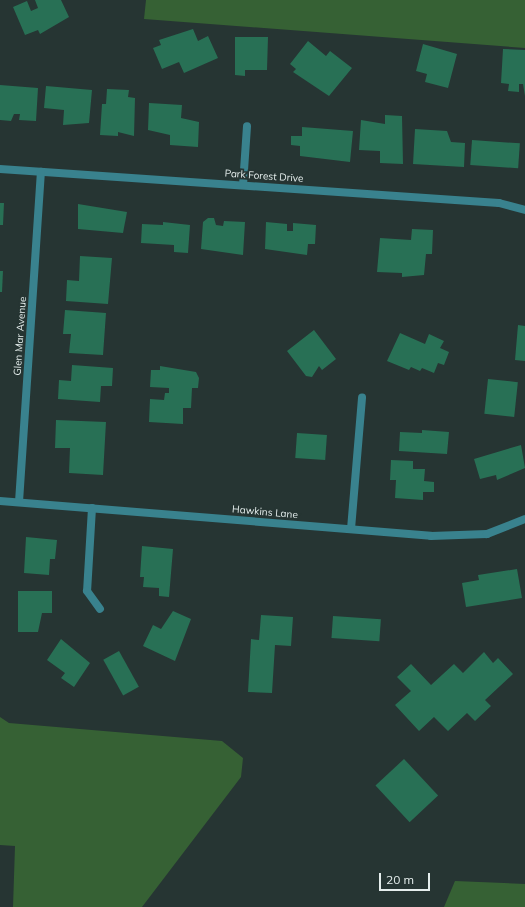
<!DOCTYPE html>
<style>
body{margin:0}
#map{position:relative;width:525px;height:907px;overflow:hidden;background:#263533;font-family:Mulish,sans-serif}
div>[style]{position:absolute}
.green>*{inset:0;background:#366134}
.building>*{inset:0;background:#287055;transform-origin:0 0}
.minor>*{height:8px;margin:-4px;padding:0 4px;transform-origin:4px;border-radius:4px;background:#39828e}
.tertiary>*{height:8px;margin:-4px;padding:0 4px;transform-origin:4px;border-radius:4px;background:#39828e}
span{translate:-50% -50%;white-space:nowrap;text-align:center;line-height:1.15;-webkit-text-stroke:3.5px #263533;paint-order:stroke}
.street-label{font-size:10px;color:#e5eeed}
.scale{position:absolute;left:379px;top:873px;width:51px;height:18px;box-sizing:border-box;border:2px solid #e5eeed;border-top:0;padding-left:5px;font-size:12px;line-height:14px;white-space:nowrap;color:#e5eeed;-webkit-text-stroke:3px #263533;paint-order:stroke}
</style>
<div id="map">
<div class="green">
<div style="clip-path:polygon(146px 0,525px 0,525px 48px,144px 19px)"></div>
<div style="clip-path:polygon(0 717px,9px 723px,222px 741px,243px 758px,241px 777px,142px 907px,13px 907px,15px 846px,0 845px)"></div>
<div style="clip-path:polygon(455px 881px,525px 884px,525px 907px,444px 907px)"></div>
</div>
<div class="building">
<div style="clip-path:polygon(35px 0,61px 0,69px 17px,40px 34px,38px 30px,25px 35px,13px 7px,27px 1px,31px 11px,38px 8px)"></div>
<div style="clip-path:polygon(193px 29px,198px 41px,208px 36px,218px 58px,184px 73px,179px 62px,162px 69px,153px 48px,161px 45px,159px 40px)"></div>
<div style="clip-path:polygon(235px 37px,268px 37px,267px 70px,245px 70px,245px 76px,235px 75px)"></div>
<div style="clip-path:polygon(308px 41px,326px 56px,330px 51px,352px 68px,329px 96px,293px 72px,296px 69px,290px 64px)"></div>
<div style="clip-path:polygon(423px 44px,457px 54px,448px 88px,425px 82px,427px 74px,416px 71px)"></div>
<div style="clip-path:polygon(503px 49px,525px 50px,525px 96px,523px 84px,519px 84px,519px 92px,508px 91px,509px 84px,501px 83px)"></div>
<div style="clip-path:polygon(0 85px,38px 88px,36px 121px,19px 120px,20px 114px,14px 114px,11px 121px,0 120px)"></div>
<div style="clip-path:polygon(46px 86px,92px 90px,89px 123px,63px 125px,64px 110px,44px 108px)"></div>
<div style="clip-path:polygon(107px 89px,129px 90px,128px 97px,135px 98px,134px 136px,118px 132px,118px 136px,100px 135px,102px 104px,106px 104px)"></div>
<div style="clip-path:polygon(149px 103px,182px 105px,181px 118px,199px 122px,198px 147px,170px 145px,170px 135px,148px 130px)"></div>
<div style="clip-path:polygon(385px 115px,402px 116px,403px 164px,380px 163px,380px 151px,359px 150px,361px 120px,385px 124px)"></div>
<div style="clip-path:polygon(302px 127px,353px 131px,350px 162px,300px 156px,300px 146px,291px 145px,291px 136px,302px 136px)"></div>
<div style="clip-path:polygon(415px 129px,447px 131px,451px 142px,465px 143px,464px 167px,413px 164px)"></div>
<div style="left:472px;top:140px;width:48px;height:25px;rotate:4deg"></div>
<div style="clip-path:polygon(0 203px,4px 203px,3px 225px,0 225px)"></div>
<div style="clip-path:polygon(78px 204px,127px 212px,123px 233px,78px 229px)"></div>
<div style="clip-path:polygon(208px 218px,214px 218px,216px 225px,223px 226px,224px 221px,245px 222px,243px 255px,201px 249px,203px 222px)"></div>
<div style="clip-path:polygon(163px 222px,190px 225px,188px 253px,174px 252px,174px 245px,141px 243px,142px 224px,163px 225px)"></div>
<div style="clip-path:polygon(266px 222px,287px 224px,287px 231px,293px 231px,293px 223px,316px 225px,315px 244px,308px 244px,307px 255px,265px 249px)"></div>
<div style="clip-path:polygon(412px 229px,433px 230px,432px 254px,426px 254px,424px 275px,402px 277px,402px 273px,377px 272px,380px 238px,411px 240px)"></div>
<div style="clip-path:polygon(80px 256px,112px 258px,108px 304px,66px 301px,67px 280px,79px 281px)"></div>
<div style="clip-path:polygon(0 271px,3px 271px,2px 292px,0 292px)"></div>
<div style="clip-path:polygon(65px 310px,106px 313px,103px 355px,69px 353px,71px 334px,63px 334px)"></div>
<div style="clip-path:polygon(518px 325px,525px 326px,525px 361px,515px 360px)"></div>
<div style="clip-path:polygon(314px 330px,336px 359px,322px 370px,319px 366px,312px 377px,306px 376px,287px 351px)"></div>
<div style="clip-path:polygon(400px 333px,425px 344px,429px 334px,444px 341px,440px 348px,449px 352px,444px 365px,438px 363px,434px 373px,422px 368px,420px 371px,411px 367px,409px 370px,387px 361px)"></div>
<div style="clip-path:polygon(72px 365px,113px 368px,112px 386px,101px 386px,100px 402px,58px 399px,59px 380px,71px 381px)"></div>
<div style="clip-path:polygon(160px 366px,196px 372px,199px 378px,198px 388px,192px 388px,191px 408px,183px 408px,183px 424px,149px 422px,150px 399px,164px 400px,165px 393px,169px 393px,169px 388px,150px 387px,151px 370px,160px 370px)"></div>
<div style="left:488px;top:379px;width:30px;height:35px;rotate:6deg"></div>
<div style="clip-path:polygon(56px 420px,106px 422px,103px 475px,69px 473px,70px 448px,55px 448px)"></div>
<div style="clip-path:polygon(422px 430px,449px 432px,447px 454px,399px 451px,400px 432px,422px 433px)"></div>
<div style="left:297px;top:433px;width:30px;height:25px;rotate:4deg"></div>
<div style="clip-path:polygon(521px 445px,525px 468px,497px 480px,496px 475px,480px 479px,474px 459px)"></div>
<div style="clip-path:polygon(391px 460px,413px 461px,413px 469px,425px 469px,424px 481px,434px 482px,434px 492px,423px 492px,423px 500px,395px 498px,396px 480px,390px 480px)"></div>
<div style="clip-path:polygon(26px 537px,57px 540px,55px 559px,50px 559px,49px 575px,24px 573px)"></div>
<div style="clip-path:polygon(142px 546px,173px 549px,169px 597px,159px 596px,159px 588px,143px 587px,144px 577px,140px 577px)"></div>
<div style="clip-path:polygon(517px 569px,522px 598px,466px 607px,462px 583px,479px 580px,478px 575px)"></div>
<div style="clip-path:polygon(18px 591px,52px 591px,52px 613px,42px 613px,38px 632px,18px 632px)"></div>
<div style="clip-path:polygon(173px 611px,191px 619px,175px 661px,143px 646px,153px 625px,161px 629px)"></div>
<div style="clip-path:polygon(261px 615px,293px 617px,291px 646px,275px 645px,272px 693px,248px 692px,251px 639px,259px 640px)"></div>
<div style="left:333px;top:616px;width:48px;height:22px;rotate:4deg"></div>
<div style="clip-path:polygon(61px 639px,90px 663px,74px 687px,61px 678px,65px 673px,47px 660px)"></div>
<div style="left:119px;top:651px;width:41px;height:18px;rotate:61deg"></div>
<div style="clip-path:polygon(484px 652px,493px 663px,498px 658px,513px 674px,485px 700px,491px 706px,475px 721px,467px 713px,448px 731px,434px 717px,419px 731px,395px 705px,411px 691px,397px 677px,411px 664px,431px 685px,454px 664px,463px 673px)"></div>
<div style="left:404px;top:759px;width:50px;height:39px;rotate:47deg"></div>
</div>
<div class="minor">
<div style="left:0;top:169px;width:500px;rotate:3.9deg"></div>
<div style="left:499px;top:203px;width:27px;rotate:15deg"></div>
<div style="left:243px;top:185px;width:59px;rotate:-86.1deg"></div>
<div style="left:19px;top:502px;width:331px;rotate:-86.2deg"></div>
<div style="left:92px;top:508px;width:83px;rotate:93.4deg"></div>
<div style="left:87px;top:591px;width:22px;rotate:54deg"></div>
<div style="left:351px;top:529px;width:132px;rotate:-85.2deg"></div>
</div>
<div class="tertiary">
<div style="left:0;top:501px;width:432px;rotate:4.6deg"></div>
<div style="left:431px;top:536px;width:56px;rotate:-2deg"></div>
<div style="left:487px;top:534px;width:41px;rotate:-21.5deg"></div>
</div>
<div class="street-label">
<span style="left:264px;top:176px;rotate:4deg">Park Forest Drive</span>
<span style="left:20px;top:336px;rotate:-86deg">Glen Mar Avenue</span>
<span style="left:265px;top:512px;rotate:5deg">Hawkins Lane</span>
</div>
<div class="scale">20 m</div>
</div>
